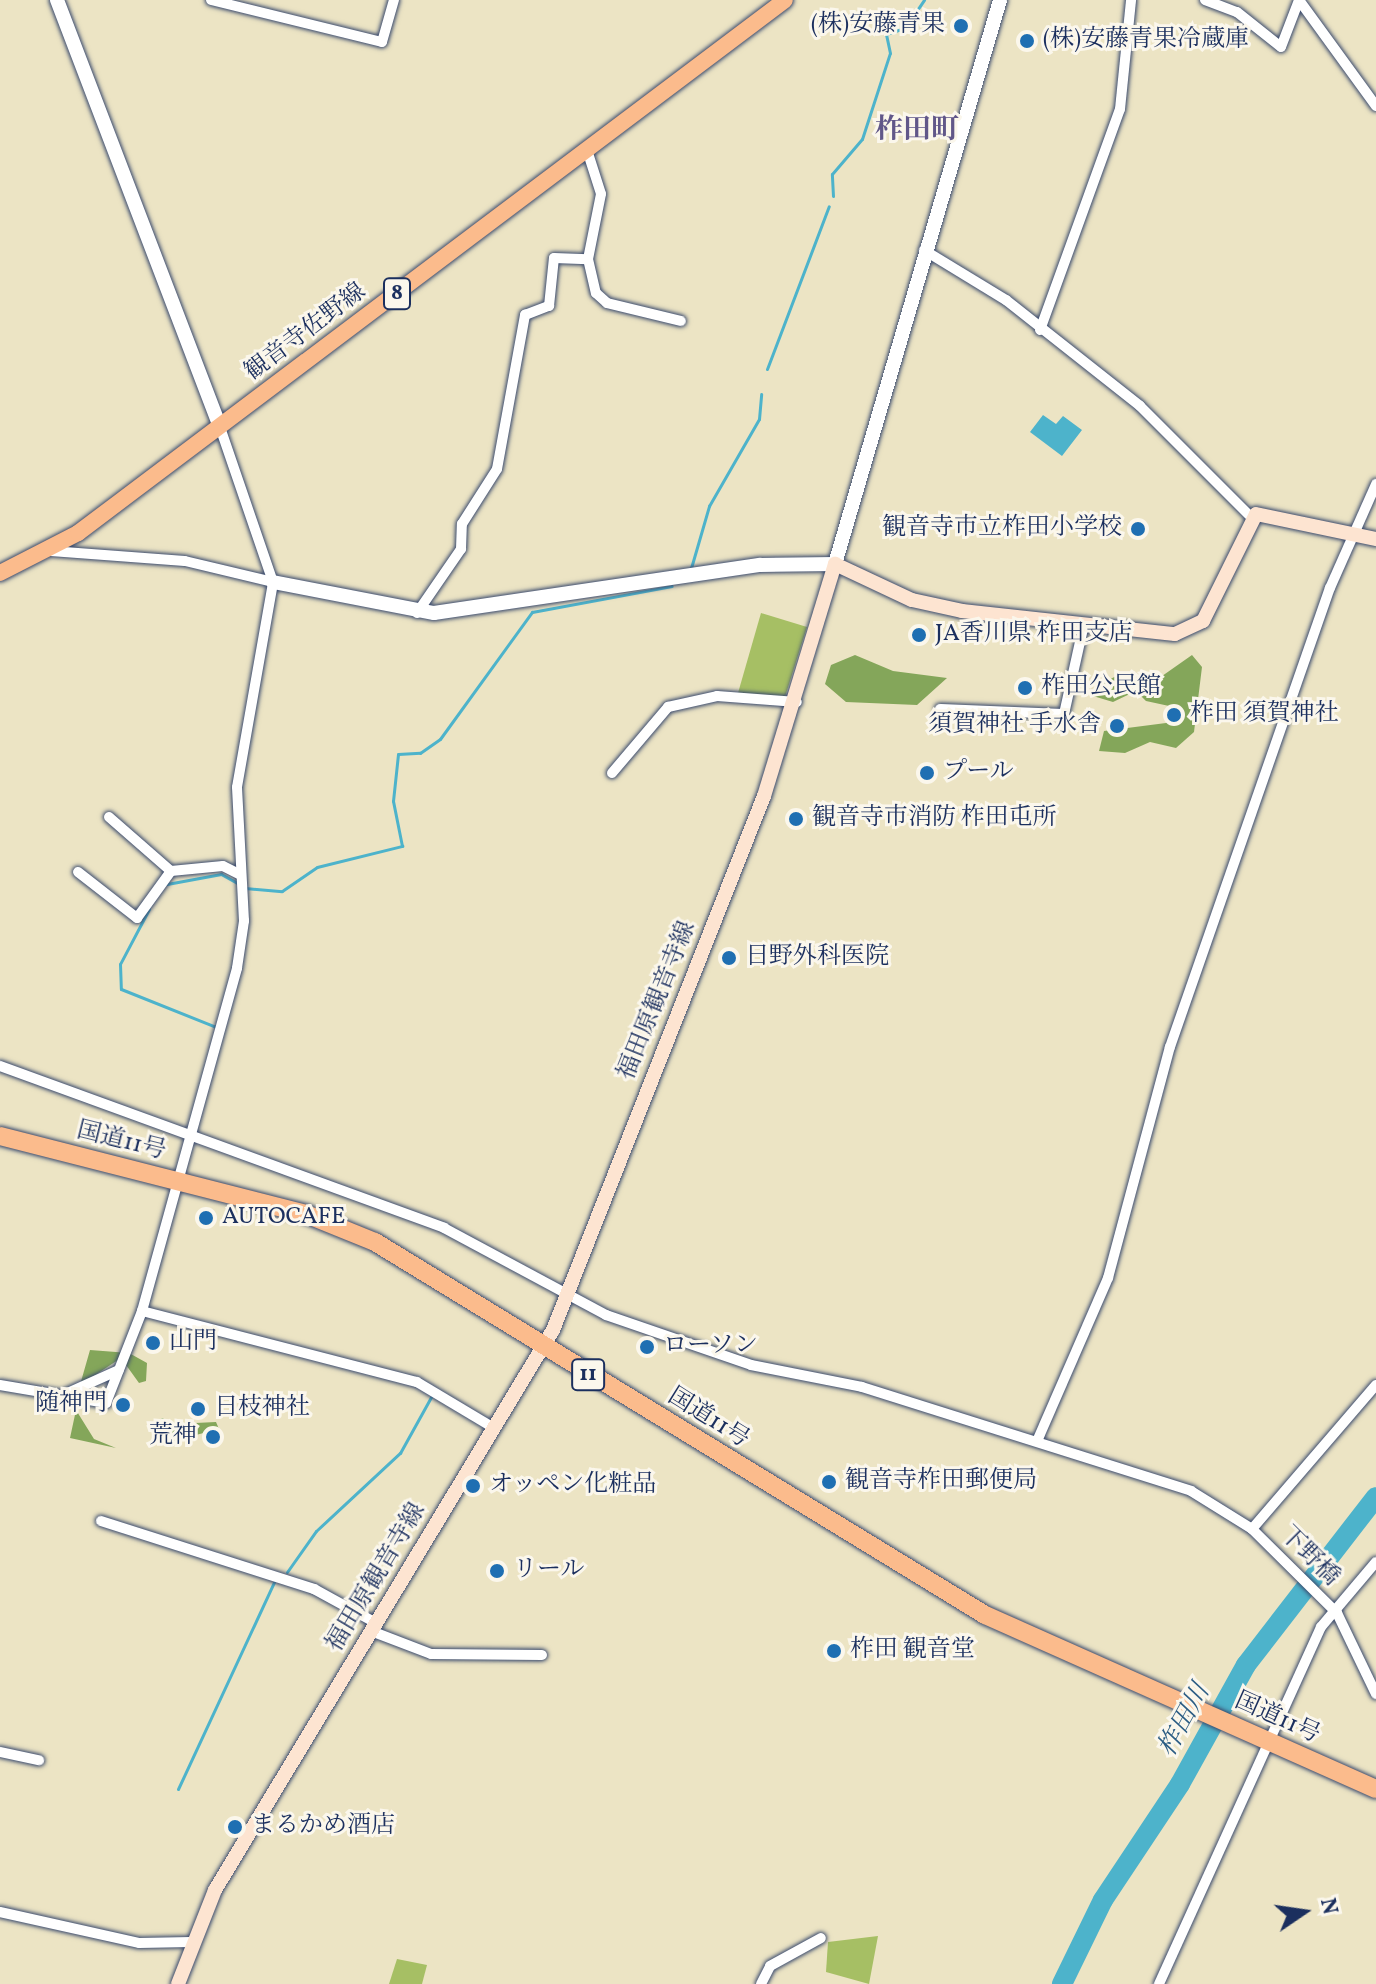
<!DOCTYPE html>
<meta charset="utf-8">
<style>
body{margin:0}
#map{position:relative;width:1376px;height:1984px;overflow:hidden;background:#ece4c4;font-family:Vollkorn,"Noto Serif JP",serif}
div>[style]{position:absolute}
.green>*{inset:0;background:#a6bf64}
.forest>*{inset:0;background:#84a65a}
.water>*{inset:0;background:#4db3cb}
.stream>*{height:3px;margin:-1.5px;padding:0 1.5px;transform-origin:1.5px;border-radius:1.5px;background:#4db3cb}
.river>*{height:20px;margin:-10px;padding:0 10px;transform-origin:10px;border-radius:10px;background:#4db3cb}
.roads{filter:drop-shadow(0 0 2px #3a4a6d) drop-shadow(0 0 2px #3a4a6d)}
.minor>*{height:10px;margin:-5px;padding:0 5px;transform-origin:5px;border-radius:5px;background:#fff}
.tertiary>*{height:14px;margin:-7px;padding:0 7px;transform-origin:7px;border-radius:7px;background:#fff}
.secondary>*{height:14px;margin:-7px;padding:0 7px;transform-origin:7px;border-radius:7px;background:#fde4d1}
.primary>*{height:16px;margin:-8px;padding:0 8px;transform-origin:8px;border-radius:8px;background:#fbbb8c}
.trunk>*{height:18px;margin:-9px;padding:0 9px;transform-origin:9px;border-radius:9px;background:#fbbb8c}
.dots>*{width:22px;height:22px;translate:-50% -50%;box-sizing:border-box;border:4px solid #fbf7ec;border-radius:50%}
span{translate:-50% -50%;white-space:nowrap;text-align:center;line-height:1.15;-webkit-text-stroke:6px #fbf7ec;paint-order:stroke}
.shield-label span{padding:2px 6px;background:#fbf7ec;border:2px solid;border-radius:6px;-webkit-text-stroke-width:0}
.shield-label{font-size:22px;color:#1b2f5e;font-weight:700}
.poi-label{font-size:24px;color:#1b2f5e}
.right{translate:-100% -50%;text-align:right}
.left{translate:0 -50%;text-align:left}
.street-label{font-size:24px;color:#1b2f5e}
.water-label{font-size:26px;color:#2c5d84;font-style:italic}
.quarter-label{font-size:28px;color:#615789;font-weight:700}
.north{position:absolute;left:1264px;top:1872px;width:80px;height:80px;-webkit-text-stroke:6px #fbf7ec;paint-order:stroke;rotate:77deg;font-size:22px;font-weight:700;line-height:32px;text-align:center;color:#1b2f5e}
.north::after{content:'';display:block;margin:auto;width:28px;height:36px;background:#1b2f5e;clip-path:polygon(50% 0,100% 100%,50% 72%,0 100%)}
</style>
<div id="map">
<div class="green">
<div style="clip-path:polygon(761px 613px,807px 627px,785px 697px,738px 693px)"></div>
<div style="clip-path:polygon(878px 1936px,869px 1984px,826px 1972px,828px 1942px)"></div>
<div style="clip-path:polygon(397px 1959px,427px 1965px,422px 1984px,389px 1984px)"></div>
</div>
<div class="forest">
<div style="clip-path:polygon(855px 655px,893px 671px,947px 678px,917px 705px,846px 702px,825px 684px,831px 665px)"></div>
<div style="clip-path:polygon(1192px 655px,1202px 667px,1194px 732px,1176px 748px,1150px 742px,1125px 753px,1099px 751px,1104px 731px,1166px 723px,1183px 709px,1146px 701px,1136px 691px,1113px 702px,1093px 696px,1101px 684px,1120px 674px,1145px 688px)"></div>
<div style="clip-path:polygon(90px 1350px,129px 1353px,147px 1363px,146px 1381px,139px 1383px,121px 1358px,80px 1385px)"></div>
<div style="clip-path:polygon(76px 1410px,94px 1439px,116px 1448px,70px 1438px)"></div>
<div style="clip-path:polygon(162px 1418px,175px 1424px,216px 1422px,219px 1429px,161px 1444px,154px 1425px)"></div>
</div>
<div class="water">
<div style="clip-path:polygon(1043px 415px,1056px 424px,1063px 416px,1082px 430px,1062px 456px,1030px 432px)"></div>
</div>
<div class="stream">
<div style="left:833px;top:196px;width:22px;rotate:-93deg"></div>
<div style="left:832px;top:174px;width:46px;rotate:-49.4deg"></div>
<div style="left:862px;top:139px;width:90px;rotate:-72deg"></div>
<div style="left:890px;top:53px;width:19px;rotate:-102deg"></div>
<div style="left:886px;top:34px;width:20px;rotate:-18deg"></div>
<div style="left:905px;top:28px;width:34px;rotate:-56deg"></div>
<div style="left:767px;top:369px;width:174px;rotate:-69.2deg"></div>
<div style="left:691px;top:568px;width:65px;rotate:-73.8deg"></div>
<div style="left:709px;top:506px;width:100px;rotate:-60.1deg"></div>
<div style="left:759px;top:419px;width:25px;rotate:-85deg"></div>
<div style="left:167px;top:884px;width:55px;rotate:-10.5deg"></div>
<div style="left:221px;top:874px;width:21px;rotate:29deg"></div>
<div style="left:245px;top:888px;width:37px;rotate:5deg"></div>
<div style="left:282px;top:891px;width:42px;rotate:-34.4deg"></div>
<div style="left:317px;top:867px;width:88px;rotate:-13.9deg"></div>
<div style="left:402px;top:846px;width:46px;rotate:-101.3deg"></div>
<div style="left:393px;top:801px;width:47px;rotate:-83.9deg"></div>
<div style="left:398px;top:754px;width:22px;rotate:-3deg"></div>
<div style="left:420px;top:753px;width:24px;rotate:-35deg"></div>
<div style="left:440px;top:739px;width:157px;rotate:-54.1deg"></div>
<div style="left:532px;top:612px;width:142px;rotate:-10.5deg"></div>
<div style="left:149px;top:909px;width:62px;rotate:117.8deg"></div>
<div style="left:120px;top:964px;width:25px;rotate:88deg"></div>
<div style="left:121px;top:989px;width:102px;rotate:21.8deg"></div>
<div style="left:287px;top:1572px;width:50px;rotate:-54.7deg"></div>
<div style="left:316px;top:1531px;width:115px;rotate:-42.9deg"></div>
<div style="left:400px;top:1453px;width:64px;rotate:-61deg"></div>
<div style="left:178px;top:1789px;width:228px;rotate:-65.1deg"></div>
</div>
<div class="river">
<div style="left:1062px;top:1984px;width:93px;rotate:-64deg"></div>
<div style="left:1103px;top:1900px;width:139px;rotate:-56.4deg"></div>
<div style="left:1180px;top:1784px;width:136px;rotate:-61deg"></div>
<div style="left:1246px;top:1665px;width:212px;rotate:-52.3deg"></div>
</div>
<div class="roads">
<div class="minor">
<div style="left:211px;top:0;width:176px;rotate:13.8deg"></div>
<div style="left:382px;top:42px;width:44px;rotate:-74.1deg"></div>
<div style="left:1205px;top:0;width:34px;rotate:21deg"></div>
<div style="left:1237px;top:12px;width:56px;rotate:38.5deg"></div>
<div style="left:1281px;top:47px;width:50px;rotate:-69deg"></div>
<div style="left:1299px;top:0;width:131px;rotate:54deg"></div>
<div style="left:587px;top:150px;width:46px;rotate:72.3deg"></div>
<div style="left:601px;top:194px;width:66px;rotate:101.3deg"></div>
<div style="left:588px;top:259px;width:35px;rotate:77deg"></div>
<div style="left:596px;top:293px;width:15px;rotate:42deg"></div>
<div style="left:607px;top:303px;width:76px;rotate:13.7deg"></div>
<div style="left:924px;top:250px;width:96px;rotate:31.4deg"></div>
<div style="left:1006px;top:300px;width:171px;rotate:38.3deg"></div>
<div style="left:1140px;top:406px;width:158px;rotate:45deg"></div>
<div style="left:1040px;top:330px;width:235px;rotate:-70.1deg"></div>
<div style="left:1120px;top:109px;width:110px;rotate:-84.2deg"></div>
<div style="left:51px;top:551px;width:134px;rotate:4.3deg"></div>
<div style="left:185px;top:561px;width:90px;rotate:13.4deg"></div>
<div style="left:417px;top:613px;width:78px;rotate:-55.5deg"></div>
<div style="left:461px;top:549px;width:25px;rotate:-88deg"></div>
<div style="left:462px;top:524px;width:65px;rotate:-57.5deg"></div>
<div style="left:497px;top:469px;width:157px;rotate:-79.7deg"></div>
<div style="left:525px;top:315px;width:26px;rotate:-21deg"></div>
<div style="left:549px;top:306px;width:48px;rotate:-84.1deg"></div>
<div style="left:554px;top:258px;width:34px;rotate:2deg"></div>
<div style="left:940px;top:709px;width:124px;rotate:2.3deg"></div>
<div style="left:1064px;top:714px;width:92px;rotate:-77.5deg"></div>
<div style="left:612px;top:773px;width:87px;rotate:-49.7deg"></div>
<div style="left:668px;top:707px;width:50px;rotate:-12.7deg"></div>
<div style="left:717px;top:696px;width:80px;rotate:4.3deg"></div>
<div style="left:109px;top:817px;width:82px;rotate:41.1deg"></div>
<div style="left:78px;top:872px;width:75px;rotate:37.9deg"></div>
<div style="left:137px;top:918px;width:58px;rotate:-54.1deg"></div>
<div style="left:171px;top:871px;width:52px;rotate:-5.5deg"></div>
<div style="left:223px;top:866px;width:20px;rotate:27deg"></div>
<div style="left:0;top:1066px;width:473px;rotate:20deg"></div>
<div style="left:444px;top:1228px;width:184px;rotate:28.2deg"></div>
<div style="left:606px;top:1315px;width:153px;rotate:19deg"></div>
<div style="left:751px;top:1365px;width:113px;rotate:11.2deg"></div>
<div style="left:862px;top:1387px;width:345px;rotate:17.5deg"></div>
<div style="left:1191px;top:1491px;width:72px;rotate:31.9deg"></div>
<div style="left:1252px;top:1529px;width:120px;rotate:44.7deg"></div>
<div style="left:1337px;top:1613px;width:90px;rotate:64.3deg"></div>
<div style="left:142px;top:1311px;width:284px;rotate:14.5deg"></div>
<div style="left:417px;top:1382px;width:90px;rotate:30.9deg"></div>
<div style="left:0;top:1385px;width:108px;rotate:9.6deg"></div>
<div style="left:106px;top:1403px;width:99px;rotate:-68.6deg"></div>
<div style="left:142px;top:1311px;width:356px;rotate:-74.5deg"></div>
<div style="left:237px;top:968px;width:48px;rotate:-81.5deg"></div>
<div style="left:244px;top:921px;width:134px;rotate:-93deg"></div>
<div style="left:237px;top:787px;width:208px;rotate:-80deg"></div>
<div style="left:273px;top:582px;width:164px;rotate:-108.9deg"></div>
<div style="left:63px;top:1395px;width:61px;rotate:-24.1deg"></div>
<div style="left:1038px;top:1439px;width:176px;rotate:-66.5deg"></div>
<div style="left:1108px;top:1278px;width:239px;rotate:-75deg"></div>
<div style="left:1170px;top:1047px;width:486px;rotate:-70.8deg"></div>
<div style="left:1330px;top:588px;width:114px;rotate:-66.1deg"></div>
<div style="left:101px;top:1521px;width:224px;rotate:17.7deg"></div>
<div style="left:314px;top:1589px;width:71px;rotate:28.7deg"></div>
<div style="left:1252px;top:1529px;width:190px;rotate:-49.3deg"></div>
<div style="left:371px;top:1631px;width:64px;rotate:21deg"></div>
<div style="left:431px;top:1654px;width:111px;rotate:0.5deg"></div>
<div style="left:0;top:1752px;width:40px;rotate:12deg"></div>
<div style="left:0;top:1912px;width:142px;rotate:12.6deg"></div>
<div style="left:139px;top:1943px;width:52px;rotate:-1.1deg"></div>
<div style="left:761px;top:1984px;width:20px;rotate:-63deg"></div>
<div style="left:770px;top:1966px;width:58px;rotate:-28.8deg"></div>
<div style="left:1159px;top:1984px;width:392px;rotate:-65.6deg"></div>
<div style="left:1321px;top:1627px;width:85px;rotate:-49.8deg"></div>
</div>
<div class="tertiary">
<div style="left:57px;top:0;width:457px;rotate:69.1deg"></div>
<div style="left:273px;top:582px;width:164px;rotate:10.9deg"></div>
<div style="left:434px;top:613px;width:330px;rotate:-8.4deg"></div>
<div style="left:760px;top:565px;width:75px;rotate:-0.8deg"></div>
<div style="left:835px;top:564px;width:588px;rotate:-73.69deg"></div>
</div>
<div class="secondary">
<div style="left:178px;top:1984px;width:101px;rotate:-68.5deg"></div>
<div style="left:215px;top:1890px;width:654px;rotate:-58.89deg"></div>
<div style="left:553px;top:1330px;width:574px;rotate:-68.44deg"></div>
<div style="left:764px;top:796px;width:243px;rotate:-73deg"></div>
<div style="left:835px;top:564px;width:85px;rotate:25.1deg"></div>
<div style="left:912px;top:600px;width:51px;rotate:12.4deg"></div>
<div style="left:962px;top:611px;width:214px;rotate:6.2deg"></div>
<div style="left:1175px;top:634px;width:31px;rotate:-25deg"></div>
<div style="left:1203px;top:621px;width:119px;rotate:-63.6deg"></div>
<div style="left:1256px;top:514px;width:123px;rotate:11.8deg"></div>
</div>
<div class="primary">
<div style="left:0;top:573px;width:88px;rotate:-27.1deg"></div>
<div style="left:78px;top:533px;width:885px;rotate:-37.01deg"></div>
</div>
<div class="trunk">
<div style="left:0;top:1136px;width:316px;rotate:14.3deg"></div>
<div style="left:306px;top:1214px;width:74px;rotate:22.1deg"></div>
<div style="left:375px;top:1242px;width:715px;rotate:31.44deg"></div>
<div style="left:985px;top:1615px;width:428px;rotate:24deg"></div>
</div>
</div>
<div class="dots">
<div style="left:961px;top:26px;background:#1f6fb2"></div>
<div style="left:1027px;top:41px;background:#1f6fb2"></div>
<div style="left:1138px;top:529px;background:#1f6fb2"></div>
<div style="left:919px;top:635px;background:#1f6fb2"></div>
<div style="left:1025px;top:688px;background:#1f6fb2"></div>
<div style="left:1174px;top:715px;background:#1f6fb2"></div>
<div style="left:1117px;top:726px;background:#1f6fb2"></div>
<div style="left:927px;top:773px;background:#1f6fb2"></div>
<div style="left:796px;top:819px;background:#1f6fb2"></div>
<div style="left:729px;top:958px;background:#1f6fb2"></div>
<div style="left:206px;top:1218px;background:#1f6fb2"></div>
<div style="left:153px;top:1343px;background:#1f6fb2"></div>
<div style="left:647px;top:1347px;background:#1f6fb2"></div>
<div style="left:123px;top:1405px;background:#1f6fb2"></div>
<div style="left:198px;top:1409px;background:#1f6fb2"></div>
<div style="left:213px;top:1437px;background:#1f6fb2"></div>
<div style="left:829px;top:1482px;background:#1f6fb2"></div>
<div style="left:473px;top:1486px;background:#1f6fb2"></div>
<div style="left:497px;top:1571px;background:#1f6fb2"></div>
<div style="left:834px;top:1651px;background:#1f6fb2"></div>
<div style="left:235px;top:1827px;background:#1f6fb2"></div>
</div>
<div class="shield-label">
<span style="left:397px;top:294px">8</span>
<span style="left:588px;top:1375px">11</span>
</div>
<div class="poi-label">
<span class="right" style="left:945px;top:26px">(株)安藤青果</span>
<span class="left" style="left:1043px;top:41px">(株)安藤青果冷蔵庫</span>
<span class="right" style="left:1122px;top:529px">観音寺市立柞田小学校</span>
<span class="left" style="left:935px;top:635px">JA香川県 柞田支店</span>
<span class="left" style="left:1041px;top:688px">柞田公民館</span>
<span class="left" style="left:1190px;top:715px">柞田 須賀神社</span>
<span class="right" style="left:1101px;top:726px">須賀神社 手水舎</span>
<span class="left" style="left:943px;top:773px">プール</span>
<span class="left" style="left:812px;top:819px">観音寺市消防 柞田屯所</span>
<span class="left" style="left:745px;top:958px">日野外科医院</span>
<span class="left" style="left:222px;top:1218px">AUTOCAFE</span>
<span class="left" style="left:169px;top:1343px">山門</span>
<span class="left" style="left:663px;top:1347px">ローソン</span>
<span class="right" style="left:107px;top:1405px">随神門</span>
<span class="left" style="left:214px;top:1409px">日枝神社</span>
<span class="right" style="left:197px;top:1437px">荒神</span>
<span class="left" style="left:845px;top:1482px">観音寺柞田郵便局</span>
<span class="left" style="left:489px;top:1486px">オッペン化粧品</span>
<span class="left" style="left:513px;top:1571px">リール</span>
<span class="left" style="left:850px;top:1651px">柞田 観音堂</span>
<span class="left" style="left:251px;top:1827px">まるかめ酒店</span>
</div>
<div class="street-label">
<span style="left:306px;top:333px;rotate:-37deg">観音寺佐野線</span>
<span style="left:658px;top:1001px;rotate:-68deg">福田原観音寺線</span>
<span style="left:121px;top:1142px;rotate:14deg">国道11号</span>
<span style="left:708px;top:1419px;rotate:32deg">国道11号</span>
<span style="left:1309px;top:1557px;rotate:45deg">下野橋</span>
<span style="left:377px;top:1578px;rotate:-59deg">福田原観音寺線</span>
<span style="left:1277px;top:1719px;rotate:24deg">国道11号</span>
</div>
<div class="water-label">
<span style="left:1185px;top:1721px;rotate:-61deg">柞田川</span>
</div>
<div class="quarter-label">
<span style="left:917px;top:131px">柞田町</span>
</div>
<div class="north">N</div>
</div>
